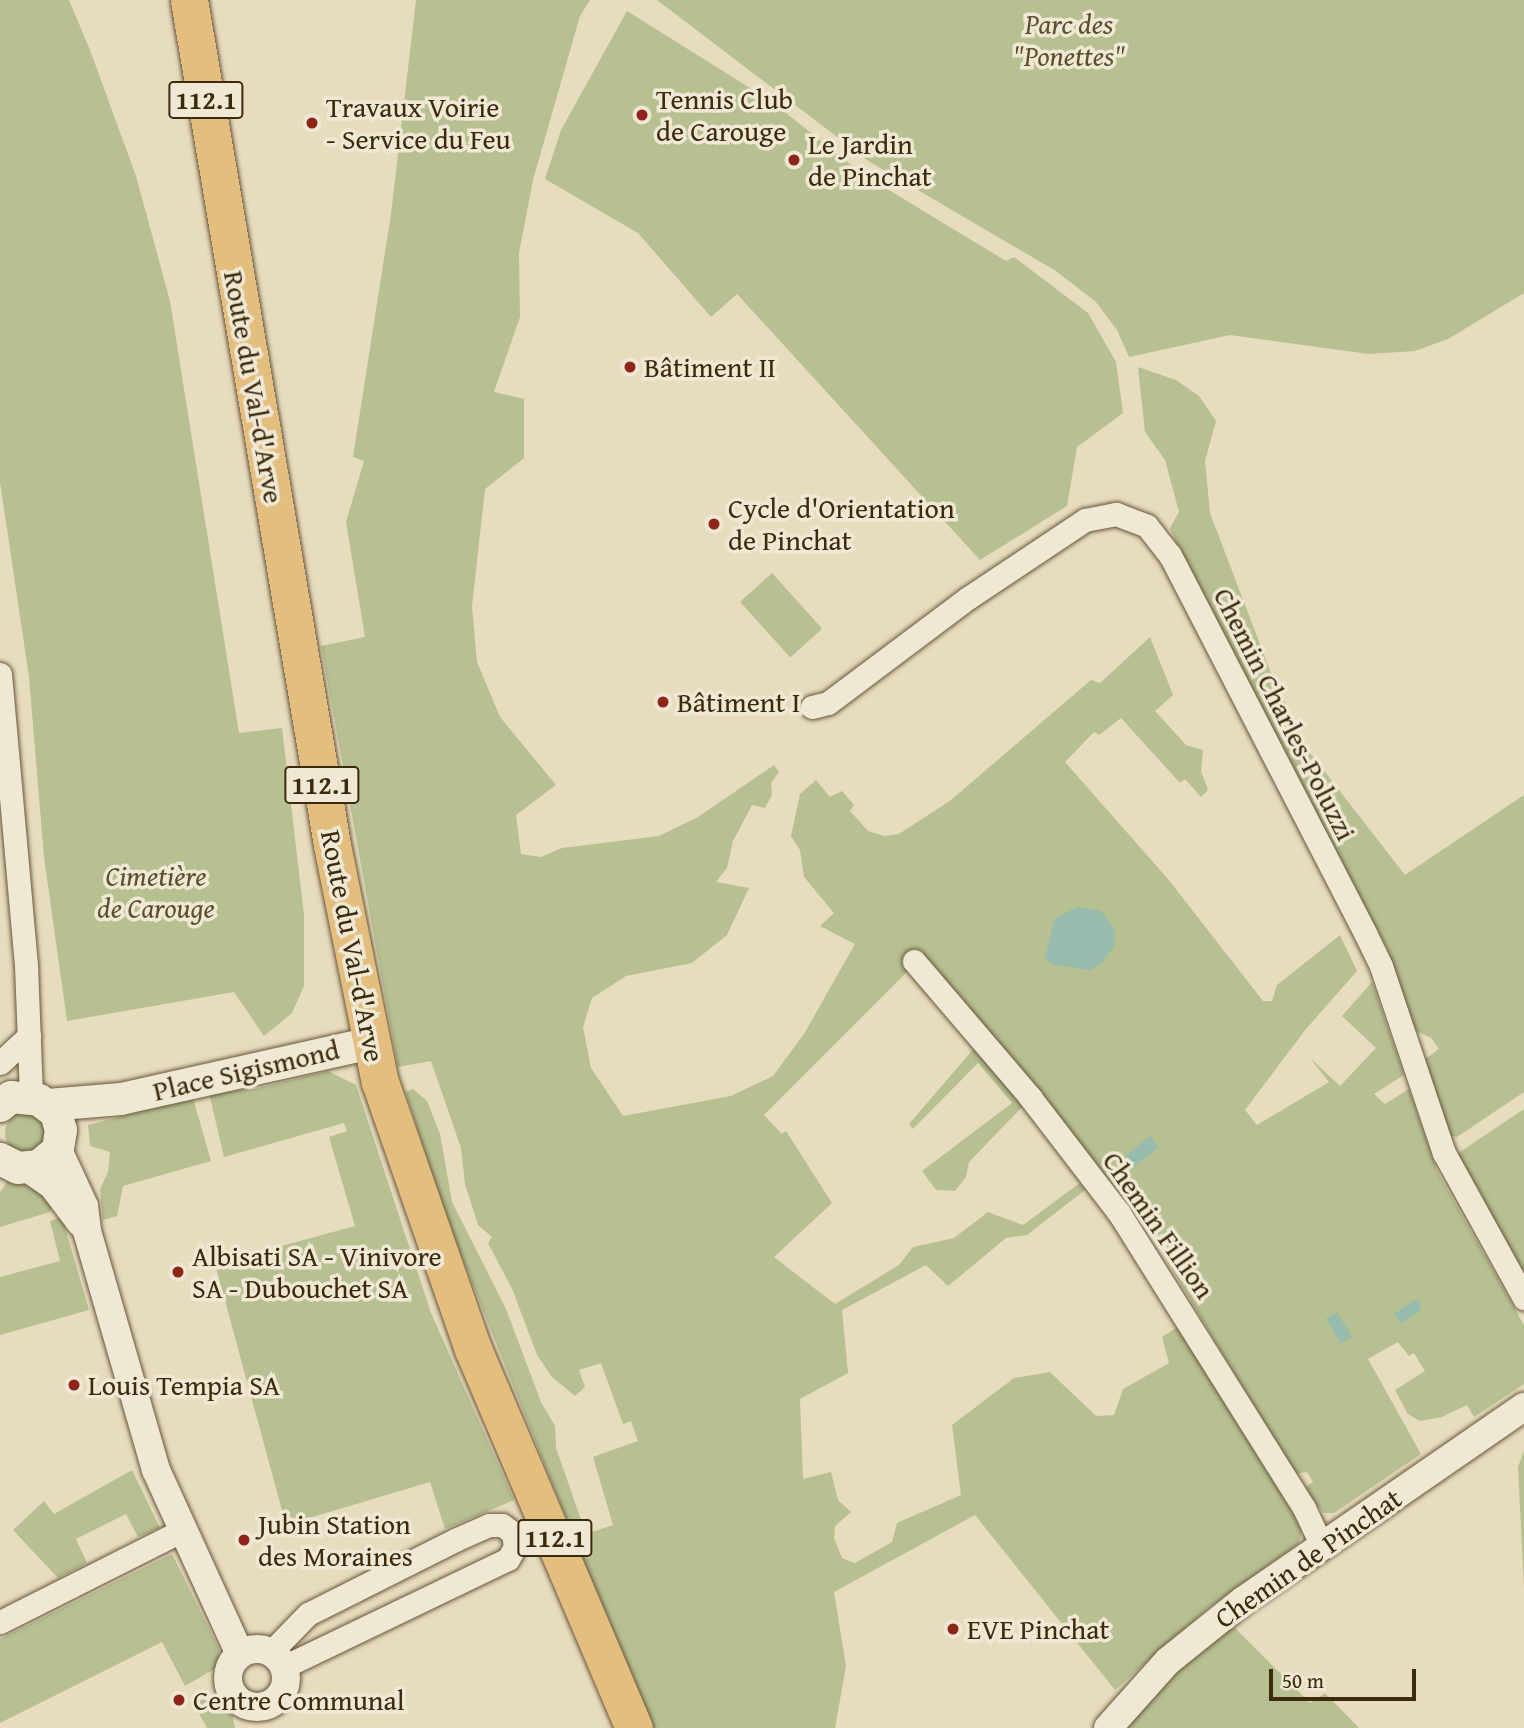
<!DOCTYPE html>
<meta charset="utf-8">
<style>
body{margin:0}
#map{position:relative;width:1524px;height:1728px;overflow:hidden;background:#e7dcbe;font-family:"Gentium Book Plus",serif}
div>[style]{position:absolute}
.green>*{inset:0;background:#b6c091;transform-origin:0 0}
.round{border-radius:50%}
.water>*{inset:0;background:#97bcad;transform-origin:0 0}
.roads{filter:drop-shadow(0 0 2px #685639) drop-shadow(0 0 2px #685639)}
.minor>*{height:23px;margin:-11.5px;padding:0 11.5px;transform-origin:11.5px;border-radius:11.5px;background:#efe8d5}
.tertiary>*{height:28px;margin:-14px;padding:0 14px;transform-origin:14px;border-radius:14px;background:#efe8d5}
.tertiary>.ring{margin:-14px;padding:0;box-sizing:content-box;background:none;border:28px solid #efe8d5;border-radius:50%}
.secondary>*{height:32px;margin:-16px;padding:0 16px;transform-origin:16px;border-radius:16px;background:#efe8d5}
.primary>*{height:37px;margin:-18.5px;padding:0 18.5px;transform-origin:18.5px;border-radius:18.5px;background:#e4be7f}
.dots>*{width:19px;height:19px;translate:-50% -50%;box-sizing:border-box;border:4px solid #efe8d5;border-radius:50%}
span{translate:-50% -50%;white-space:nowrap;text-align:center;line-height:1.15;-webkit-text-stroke:7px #efe8d5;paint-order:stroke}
.shield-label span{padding:2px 5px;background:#efe8d5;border:2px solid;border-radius:5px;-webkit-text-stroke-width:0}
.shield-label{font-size:26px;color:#3d2a0d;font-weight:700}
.park-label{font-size:28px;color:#5b502e;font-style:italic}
.poi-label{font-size:28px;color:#3d2a0d}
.left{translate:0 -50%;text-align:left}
.street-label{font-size:28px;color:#3d2a0d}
.scale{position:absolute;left:1269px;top:1669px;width:147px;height:32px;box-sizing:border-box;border:4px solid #3d2a0d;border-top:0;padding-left:9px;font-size:21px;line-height:24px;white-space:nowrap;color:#3d2a0d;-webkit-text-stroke:5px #efe8d5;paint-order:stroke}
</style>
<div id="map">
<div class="green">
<div style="clip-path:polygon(0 0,69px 0,90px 50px,136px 176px,170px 301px,239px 733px,282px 728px,304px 915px,304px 986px,292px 1013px,264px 1036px,234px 992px,67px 1021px,44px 857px,29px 677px,0 482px)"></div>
<div style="clip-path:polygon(416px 0,590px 0,580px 16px,533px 180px,519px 253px,520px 317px,494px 392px,524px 399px,524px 458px,485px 489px,472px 606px,477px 662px,500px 717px,556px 785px,516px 815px,521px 854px,541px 857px,562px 848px,659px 836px,698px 817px,774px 765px,779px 772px,771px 783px,772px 795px,765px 808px,752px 805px,733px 841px,727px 868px,716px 882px,749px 888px,727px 935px,692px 963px,626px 976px,592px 998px,583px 1027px,591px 1068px,623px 1116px,731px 1096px,773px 1076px,804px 1034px,855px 944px,820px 926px,834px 913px,804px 877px,800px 850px,791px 836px,800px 794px,816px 780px,830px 797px,842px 791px,854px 805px,850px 811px,868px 831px,884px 836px,899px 834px,951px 800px,1091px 680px,1100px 683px,1150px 637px,1173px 695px,1155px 711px,1186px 745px,1203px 750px,1201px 771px,1208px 790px,1201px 797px,1185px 779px,1180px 783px,1121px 718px,1099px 735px,1094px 732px,1065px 762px,1168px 879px,1263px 1001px,1272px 1001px,1277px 985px,1340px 935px,1357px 971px,1306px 1029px,1245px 1110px,1257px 1125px,1329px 1082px,1310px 1058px,1340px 1086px,1376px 1048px,1342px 1016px,1372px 982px,1404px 1075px,1374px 1094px,1385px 1104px,1409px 1089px,1437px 1171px,1524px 1325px,1524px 1384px,1474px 1417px,1467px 1405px,1442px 1417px,1420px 1421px,1408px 1414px,1395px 1390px,1425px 1371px,1414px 1353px,1409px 1356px,1398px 1342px,1368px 1359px,1421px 1454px,1334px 1513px,1324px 1513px,1303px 1489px,1313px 1482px,1307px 1472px,1295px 1474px,1135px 1208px,1128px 1212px,919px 960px,764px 1115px,782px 1134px,786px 1131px,832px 1203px,774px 1257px,835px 1304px,899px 1265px,913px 1247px,954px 1238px,988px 1212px,1023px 1225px,1080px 1183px,1085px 1190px,1027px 1235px,1006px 1238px,948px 1286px,926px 1265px,842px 1310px,848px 1373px,800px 1399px,803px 1479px,831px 1472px,838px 1500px,851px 1512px,835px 1526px,834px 1538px,842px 1558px,855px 1563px,892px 1542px,897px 1523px,961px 1495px,952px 1425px,1014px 1378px,1050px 1372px,1096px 1416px,1114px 1415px,1123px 1389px,1169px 1363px,1162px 1337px,1182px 1324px,1302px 1523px,1301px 1536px,1298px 1544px,1207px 1609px,1115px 1690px,975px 1515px,834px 1592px,846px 1666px,835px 1728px,650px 1728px,445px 1215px,406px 1092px,413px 1089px,427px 1101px,440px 1134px,452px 1202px,506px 1309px,541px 1402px,555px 1426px,556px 1448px,586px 1534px,613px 1525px,593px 1457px,638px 1441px,631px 1421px,623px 1424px,601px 1363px,579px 1370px,585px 1387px,575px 1396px,552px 1377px,537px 1355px,513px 1291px,488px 1243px,492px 1237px,478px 1225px,465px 1184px,461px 1148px,431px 1061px,398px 1067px,321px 646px,365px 637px,346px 522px,364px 461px,353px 457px,391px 214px)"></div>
<div style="clip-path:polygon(657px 0,1524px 0,1524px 293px,1448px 339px,1415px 351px,1369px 354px,1230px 335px,1129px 357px,1117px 330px,1096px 302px,1056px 271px,870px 162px)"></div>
<div style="clip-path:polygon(627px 11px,771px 101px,864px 175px,1006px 261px,1014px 257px,1088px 313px,1116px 362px,1123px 413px,1077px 447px,1067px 506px,980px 560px,737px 294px,711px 317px,638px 233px,545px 179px,561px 130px)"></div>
<div style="clip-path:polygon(1138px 367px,1176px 380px,1199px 396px,1216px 421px,1205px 461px,1210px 513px,1271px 673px,1308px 750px,1405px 875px,1524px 795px,1524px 1092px,1457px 1137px,1449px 1135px,1424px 1060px,1439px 1049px,1431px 1038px,1414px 1030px,1387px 948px,1218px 635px,1170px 528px,1179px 512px,1165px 460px,1145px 432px)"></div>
<div style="left:772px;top:573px;width:75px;height:43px;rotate:48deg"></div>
<div style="clip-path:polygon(976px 1046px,1026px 1103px,969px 1162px,966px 1177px,955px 1191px,936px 1190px,922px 1171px,1012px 1103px,978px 1063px,913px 1129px,909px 1124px)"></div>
<div style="clip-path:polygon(328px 1071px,356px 1085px,431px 1313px,514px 1500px,445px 1529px,430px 1482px,286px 1525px,215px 1264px,355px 1226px,329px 1137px,347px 1131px,344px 1123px,224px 1157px,209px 1093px,254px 1089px)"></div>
<div style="clip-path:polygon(193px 1098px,211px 1161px,123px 1186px,117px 1216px,103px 1220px,100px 1189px,108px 1172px,110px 1152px,90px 1146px,88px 1125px)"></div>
<div style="clip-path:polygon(1524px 1109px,1524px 1277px,1458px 1160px,1460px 1152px)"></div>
<div class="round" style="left:5px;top:1113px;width:40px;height:40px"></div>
<div style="clip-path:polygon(10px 1178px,38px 1183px,53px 1206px,50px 1212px,0 1227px,0 1192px)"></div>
<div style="clip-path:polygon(62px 1217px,89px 1310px,0 1335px,0 1277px,60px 1261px,50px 1221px)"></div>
<div style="clip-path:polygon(1524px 1451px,1524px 1587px,1518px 1467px)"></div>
<div style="clip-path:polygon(132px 1470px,160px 1528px,138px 1537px,126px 1514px,76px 1539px,87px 1563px,58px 1578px,13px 1530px,44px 1501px,54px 1514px)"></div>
<div style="clip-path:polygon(172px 1554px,219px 1649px,218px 1667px,185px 1686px,162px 1642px,0 1723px,0 1639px)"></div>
<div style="clip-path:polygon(1232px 1625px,1310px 1703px,1325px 1693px,1359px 1728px,1121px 1728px,1170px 1675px)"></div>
<div style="clip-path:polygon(215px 1693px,232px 1713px,235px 1728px,207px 1728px,194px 1704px)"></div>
</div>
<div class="water">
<div style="clip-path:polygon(1078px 907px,1101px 911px,1115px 929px,1114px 946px,1101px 964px,1091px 970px,1053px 965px,1045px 957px,1055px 918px)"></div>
<div style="left:1150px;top:1136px;width:14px;height:41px;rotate:51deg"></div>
<div style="clip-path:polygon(1414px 1300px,1419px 1300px,1421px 1310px,1401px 1324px,1394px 1314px)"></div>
<div style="left:1337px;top:1312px;width:29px;height:13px;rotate:59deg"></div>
</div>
<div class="roads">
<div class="minor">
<div style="left:0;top:674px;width:292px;rotate:84.9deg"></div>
<div style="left:26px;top:965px;width:132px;rotate:87.8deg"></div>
<div style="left:812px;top:707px;width:16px;rotate:-14deg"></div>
<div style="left:828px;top:703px;width:175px;rotate:-36.9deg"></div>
<div style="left:968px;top:598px;width:141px;rotate:-33.7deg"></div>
<div style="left:1085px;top:520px;width:32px;rotate:-11deg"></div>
<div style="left:1116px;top:514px;width:33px;rotate:21deg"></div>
<div style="left:1147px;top:526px;width:37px;rotate:52deg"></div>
<div style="left:1170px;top:555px;width:425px;rotate:62.7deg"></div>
<div style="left:1365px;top:933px;width:37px;rotate:64deg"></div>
<div style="left:1381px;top:966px;width:197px;rotate:71.4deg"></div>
<div style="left:1444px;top:1153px;width:166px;rotate:61.1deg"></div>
<div style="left:914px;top:961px;width:179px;rotate:49.5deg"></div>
<div style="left:1030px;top:1097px;width:146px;rotate:52.5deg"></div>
<div style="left:1119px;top:1213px;width:348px;rotate:57.9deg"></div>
<div style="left:1304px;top:1508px;width:42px;rotate:64.7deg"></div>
<div style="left:0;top:1063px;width:40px;rotate:-43deg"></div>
<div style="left:0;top:1622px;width:205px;rotate:-26.7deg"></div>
<div style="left:271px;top:1652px;width:53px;rotate:-45.8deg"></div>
<div style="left:308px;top:1614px;width:165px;rotate:-26.7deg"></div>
<div style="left:455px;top:1540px;width:37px;rotate:-24deg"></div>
<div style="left:489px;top:1525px;width:13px"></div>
<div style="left:502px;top:1525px;width:14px;rotate:36deg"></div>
<div style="left:513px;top:1533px;width:14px;rotate:82deg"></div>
<div style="left:515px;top:1547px;width:14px;rotate:120deg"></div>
<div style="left:508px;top:1559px;width:249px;rotate:154.3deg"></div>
</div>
<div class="tertiary">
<div style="left:58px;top:1150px;width:62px;rotate:65.1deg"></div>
<div style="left:84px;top:1206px;width:25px;rotate:83deg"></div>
<div style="left:87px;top:1231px;width:249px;rotate:73.9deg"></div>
<div style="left:156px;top:1470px;width:200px;rotate:65.5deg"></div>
<div style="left:29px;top:1169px;width:29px;rotate:35deg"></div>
<div style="left:53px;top:1186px;width:46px;rotate:52.9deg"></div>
<div class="ring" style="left:228px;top:1649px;width:30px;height:30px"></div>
<div style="left:1108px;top:1728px;width:90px;rotate:-48.2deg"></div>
<div style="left:1168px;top:1661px;width:97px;rotate:-38.8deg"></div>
<div style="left:1244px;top:1600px;width:340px;rotate:-34.6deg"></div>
</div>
<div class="secondary">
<div style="left:48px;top:1105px;width:73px;rotate:-4.7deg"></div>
<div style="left:121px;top:1099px;width:256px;rotate:-12.6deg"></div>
<div style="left:0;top:1106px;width:14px;rotate:-39deg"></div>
<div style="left:11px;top:1097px;width:28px;rotate:6deg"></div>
<div style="left:39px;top:1100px;width:21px;rotate:37deg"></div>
<div style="left:56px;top:1113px;width:18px;rotate:74deg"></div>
<div style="left:61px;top:1130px;width:20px;rotate:99deg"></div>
<div style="left:58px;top:1150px;width:25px;rotate:140deg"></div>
<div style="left:39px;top:1166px;width:21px;rotate:175deg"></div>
<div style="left:18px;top:1168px;width:20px;rotate:-153deg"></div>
</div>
<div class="primary">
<div style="left:189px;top:0;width:857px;rotate:80.39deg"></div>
<div style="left:332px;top:845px;width:242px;rotate:78.6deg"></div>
<div style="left:380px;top:1082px;width:283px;rotate:70.8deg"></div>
<div style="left:473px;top:1349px;width:412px;rotate:67deg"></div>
</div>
</div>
<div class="dots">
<div style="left:642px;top:115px;background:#8f2418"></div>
<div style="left:312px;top:123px;background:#8f2418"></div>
<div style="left:794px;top:160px;background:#8f2418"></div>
<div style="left:630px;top:367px;background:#8f2418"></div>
<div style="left:714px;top:524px;background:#8f2418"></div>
<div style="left:663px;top:702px;background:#8f2418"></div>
<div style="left:178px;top:1272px;background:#8f2418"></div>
<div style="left:74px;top:1385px;background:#8f2418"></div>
<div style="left:244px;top:1540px;background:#8f2418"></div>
<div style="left:953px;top:1629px;background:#8f2418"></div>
<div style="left:179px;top:1700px;background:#8f2418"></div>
</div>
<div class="shield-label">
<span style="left:206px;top:100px">112.1</span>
<span style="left:322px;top:785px">112.1</span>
<span style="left:555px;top:1538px">112.1</span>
</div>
<div class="park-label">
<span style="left:1069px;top:40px">Parc des<br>"Ponettes"</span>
<span style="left:156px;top:892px">Cimetière<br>de Carouge</span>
</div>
<div class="poi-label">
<span class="left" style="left:656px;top:115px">Tennis Club<br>de Carouge</span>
<span class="left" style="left:326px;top:123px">Travaux Voirie<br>- Service du Feu</span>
<span class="left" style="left:808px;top:160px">Le Jardin<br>de Pinchat</span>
<span class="left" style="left:644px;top:367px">Bâtiment II</span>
<span class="left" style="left:728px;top:524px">Cycle d'Orientation<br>de Pinchat</span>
<span class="left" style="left:677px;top:702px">Bâtiment I</span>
<span class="left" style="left:192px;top:1272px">Albisati SA - Vinivore<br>SA - Dubouchet SA</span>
<span class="left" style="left:88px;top:1385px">Louis Tempia SA</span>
<span class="left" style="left:258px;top:1540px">Jubin Station<br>des Moraines</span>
<span class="left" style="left:967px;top:1629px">EVE Pinchat</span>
<span class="left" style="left:193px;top:1700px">Centre Communal</span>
</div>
<div class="street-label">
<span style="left:254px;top:387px;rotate:80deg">Route du Val-d'Arve</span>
<span style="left:1285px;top:714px;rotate:63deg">Chemin Charles-Poluzzi</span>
<span style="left:353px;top:946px;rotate:79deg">Route du Val-d'Arve</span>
<span style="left:246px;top:1070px;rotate:-13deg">Place Sigismond</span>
<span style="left:1159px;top:1225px;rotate:55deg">Chemin Fillion</span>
<span style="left:1308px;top:1558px;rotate:-35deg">Chemin de Pinchat</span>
</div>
<div class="scale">50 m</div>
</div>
